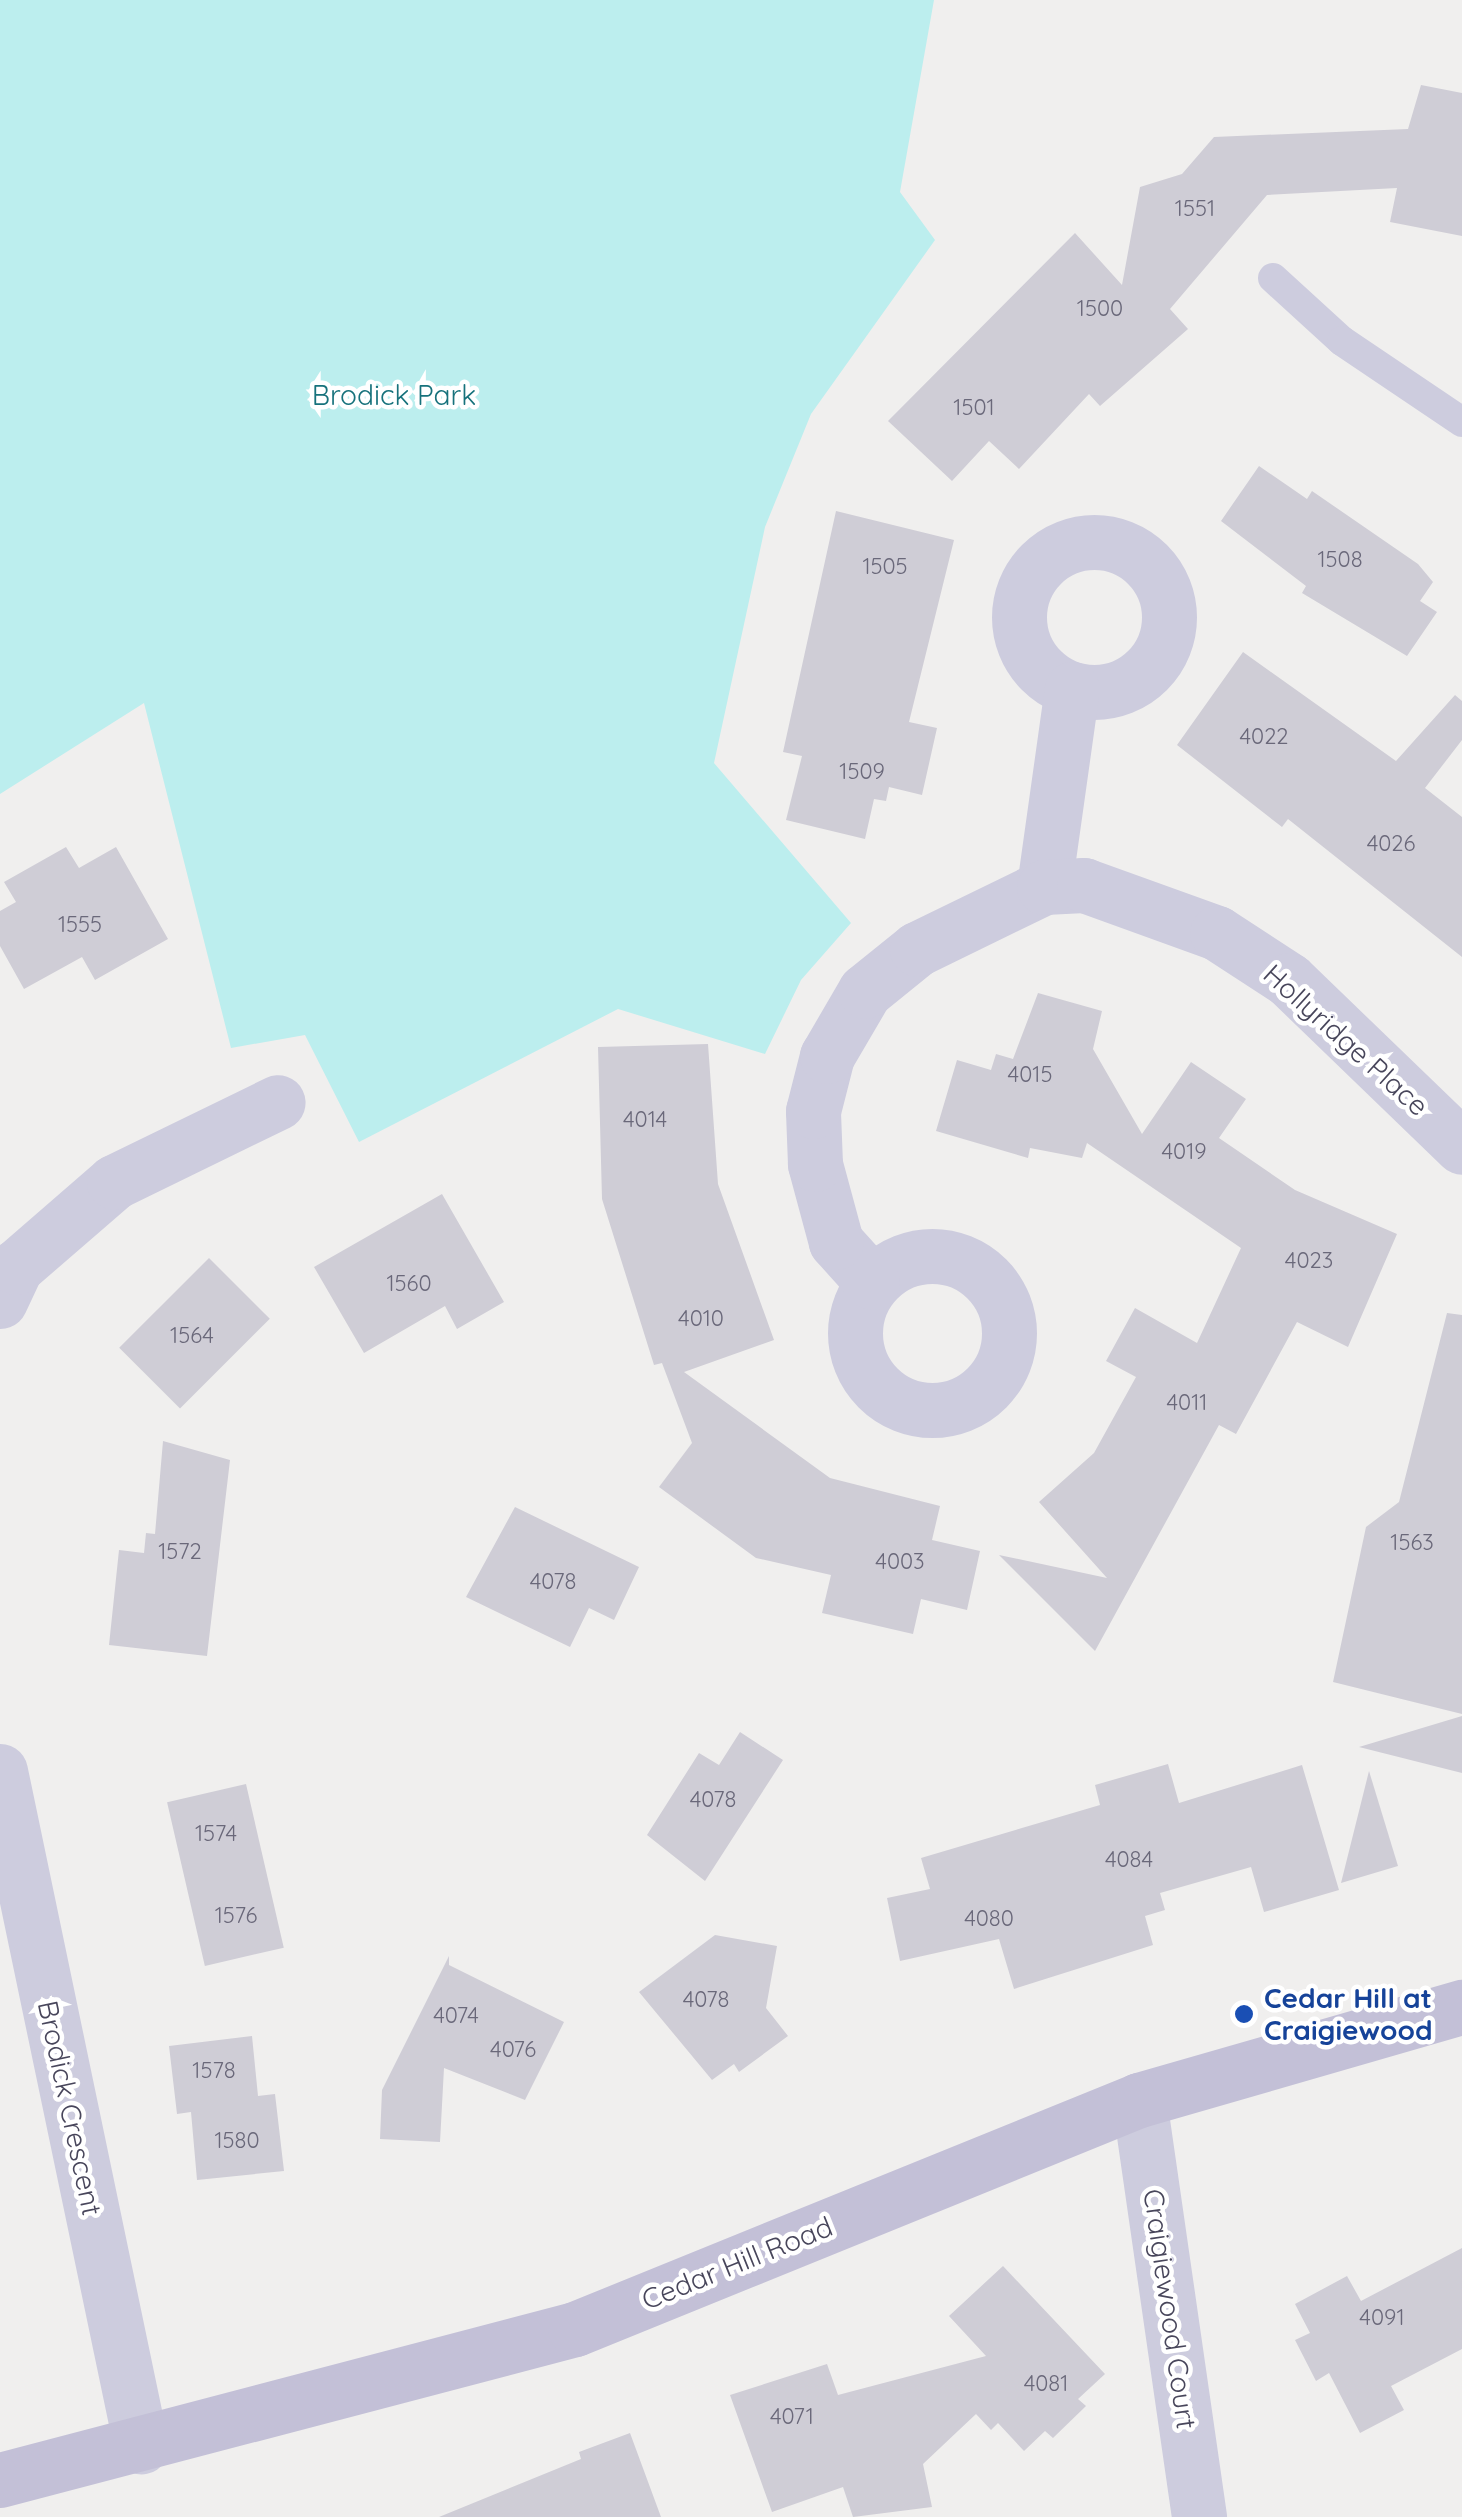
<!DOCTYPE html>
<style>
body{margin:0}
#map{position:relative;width:1462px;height:2517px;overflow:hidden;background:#f0efee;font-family:Quicksand,sans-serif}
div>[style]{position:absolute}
.green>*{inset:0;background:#bceeee}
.building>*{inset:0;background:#cfcdd6;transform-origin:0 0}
.lane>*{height:30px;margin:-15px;padding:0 15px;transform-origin:15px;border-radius:15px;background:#cdccde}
.street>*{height:55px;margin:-27.5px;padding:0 27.5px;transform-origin:27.5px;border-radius:27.5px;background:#cdccde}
.street>.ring{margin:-27.5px;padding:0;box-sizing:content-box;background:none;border:55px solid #cdccde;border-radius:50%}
.secondary>*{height:55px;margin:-27.5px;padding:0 27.5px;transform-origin:27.5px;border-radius:27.5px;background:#c3c0d7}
.dots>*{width:28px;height:28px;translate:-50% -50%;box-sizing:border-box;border:5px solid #fff;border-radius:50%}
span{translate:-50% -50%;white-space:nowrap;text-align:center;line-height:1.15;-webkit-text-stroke:9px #fff;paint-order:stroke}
.number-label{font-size:22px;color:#6a687a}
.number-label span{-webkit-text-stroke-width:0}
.park-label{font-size:28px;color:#17727c}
.street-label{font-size:28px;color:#48465b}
.transit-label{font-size:28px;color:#164399;font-weight:700}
.left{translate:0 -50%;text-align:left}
</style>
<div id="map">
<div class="green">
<div style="clip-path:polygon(0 0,934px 0,900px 192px,935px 240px,811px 414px,765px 527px,714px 763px,851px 923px,801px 980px,765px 1054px,618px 1009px,359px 1142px,305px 1035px,231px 1048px,144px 703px,0 794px)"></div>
</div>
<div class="building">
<div style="clip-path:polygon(1421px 85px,1462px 93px,1462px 236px,1390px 222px,1397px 188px,1267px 195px,1170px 309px,1188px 329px,1100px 406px,1089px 394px,1019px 469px,989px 441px,952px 481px,888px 421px,1075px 233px,1122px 285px,1140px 187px,1182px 174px,1214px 137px,1408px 129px)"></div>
<div style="clip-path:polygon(1259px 466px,1307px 499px,1312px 491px,1418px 564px,1433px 582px,1420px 601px,1437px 612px,1407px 656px,1302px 593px,1306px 586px,1221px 521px)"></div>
<div style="clip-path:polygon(836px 511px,954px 540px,909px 722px,937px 728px,922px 795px,889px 787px,886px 801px,874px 799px,865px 839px,786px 820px,802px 756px,783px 752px)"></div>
<div style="clip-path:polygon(1243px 652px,1396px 761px,1455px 695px,1462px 701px,1462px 740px,1425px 788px,1462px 817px,1462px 957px,1288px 819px,1282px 827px,1177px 745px)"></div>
<div style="clip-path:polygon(66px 847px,79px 868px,116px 847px,168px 939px,95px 980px,82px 957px,24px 989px,0 946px,0 911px,16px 902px,4px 882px)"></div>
<div style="clip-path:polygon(1038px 993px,1102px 1011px,1093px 1049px,1142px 1134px,1191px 1062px,1246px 1099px,1219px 1138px,1295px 1190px,1397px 1234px,1348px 1347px,1297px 1322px,1236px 1434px,1219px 1425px,1095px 1651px,999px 1555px,1107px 1578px,1039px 1502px,1094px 1453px,1136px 1377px,1106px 1361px,1135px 1308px,1197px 1343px,1241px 1248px,1087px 1143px,1082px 1158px,1030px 1148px,1028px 1158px,936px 1131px,957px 1060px,991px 1070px,996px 1054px,1013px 1059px)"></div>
<div style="clip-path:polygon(708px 1044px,718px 1184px,774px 1340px,684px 1372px,830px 1478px,940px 1506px,932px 1540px,980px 1551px,967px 1610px,921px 1599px,913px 1634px,822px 1613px,831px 1575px,756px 1558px,659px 1487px,692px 1443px,662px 1363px,654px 1365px,602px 1199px,598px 1047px)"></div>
<div style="clip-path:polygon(442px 1194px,504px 1302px,457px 1329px,445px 1306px,364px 1353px,314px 1267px)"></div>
<div style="left:209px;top:1258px;width:86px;height:127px;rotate:45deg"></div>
<div style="clip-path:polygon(1447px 1313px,1462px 1315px,1462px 1714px,1333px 1682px,1366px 1527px,1399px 1502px)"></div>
<div style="clip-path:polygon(163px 1441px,230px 1460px,207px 1656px,109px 1645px,119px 1550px,144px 1553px,146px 1533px,155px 1534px)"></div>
<div style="clip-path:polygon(515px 1507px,639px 1567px,614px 1620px,589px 1608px,570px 1647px,466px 1597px)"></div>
<div style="clip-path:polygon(1462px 1716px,1462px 1773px,1359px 1747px)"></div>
<div style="clip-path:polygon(740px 1732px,783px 1760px,705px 1881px,647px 1835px,699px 1753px,719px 1765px)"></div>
<div style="clip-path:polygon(1168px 1764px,1179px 1803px,1302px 1765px,1339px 1890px,1264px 1912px,1251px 1867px,1160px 1893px,1165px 1910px,1145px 1916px,1153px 1945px,1014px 1989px,999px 1939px,900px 1961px,887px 1898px,930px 1889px,921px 1858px,1100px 1805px,1095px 1785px)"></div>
<div style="clip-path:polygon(1369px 1771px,1398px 1866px,1341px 1883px)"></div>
<div style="left:246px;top:1784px;width:168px;height:81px;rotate:77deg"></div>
<div style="clip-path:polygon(715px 1935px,777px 1946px,766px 2008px,788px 2036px,739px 2072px,734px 2064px,712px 2080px,639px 1992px)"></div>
<div style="clip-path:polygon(449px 1956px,449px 1965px,564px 2022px,525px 2100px,444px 2068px,440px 2142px,380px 2139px,382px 2090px)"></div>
<div style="clip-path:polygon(252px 2036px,258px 2096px,275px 2094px,284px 2171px,197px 2180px,191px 2112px,177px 2114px,169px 2046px)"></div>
<div style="clip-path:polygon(1462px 2248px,1462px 2349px,1391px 2386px,1404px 2410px,1360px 2433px,1329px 2373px,1316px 2381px,1295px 2340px,1310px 2333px,1295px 2304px,1347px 2276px,1361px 2301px)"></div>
<div style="clip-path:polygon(1003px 2266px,1105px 2374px,1078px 2399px,1086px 2406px,1053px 2438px,1045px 2431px,1024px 2451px,998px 2423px,991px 2430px,976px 2414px,923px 2464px,932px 2507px,853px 2517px,843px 2487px,772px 2512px,730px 2395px,827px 2364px,838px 2395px,986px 2356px,949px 2316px)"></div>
<div style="clip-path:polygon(630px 2433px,661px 2517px,439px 2517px,581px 2459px,579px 2452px)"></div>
</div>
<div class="lane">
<div style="left:1273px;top:278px;width:93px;rotate:42.4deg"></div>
<div style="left:1342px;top:341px;width:145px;rotate:34deg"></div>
</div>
<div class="street">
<div class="ring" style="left:1019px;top:542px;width:95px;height:95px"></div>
<div style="left:1044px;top:887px;width:200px;rotate:-82deg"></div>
<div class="ring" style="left:855px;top:1256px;width:99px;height:99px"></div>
<div style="left:872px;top:1282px;width:54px;rotate:-132deg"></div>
<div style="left:836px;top:1242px;width:81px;rotate:-105.1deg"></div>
<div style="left:815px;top:1164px;width:53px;rotate:-92.2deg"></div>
<div style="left:813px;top:1111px;width:57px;rotate:-75.7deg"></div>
<div style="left:827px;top:1056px;width:75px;rotate:-59.7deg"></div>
<div style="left:865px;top:991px;width:67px;rotate:-38.9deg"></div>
<div style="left:917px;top:949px;width:141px;rotate:-26deg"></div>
<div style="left:1044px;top:887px;width:40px;rotate:-2.9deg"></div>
<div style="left:1084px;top:885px;width:141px;rotate:19.8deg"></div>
<div style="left:1217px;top:933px;width:86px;rotate:33.1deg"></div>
<div style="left:1289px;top:980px;width:240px;rotate:44deg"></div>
<div style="left:0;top:1301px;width:38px;rotate:-65deg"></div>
<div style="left:16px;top:1267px;width:130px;rotate:-40.9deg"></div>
<div style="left:114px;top:1182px;width:182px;rotate:-26deg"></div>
<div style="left:0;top:1771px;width:690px;rotate:78.2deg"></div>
<div style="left:1139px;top:2100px;width:421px;rotate:81.8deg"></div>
</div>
<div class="secondary">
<div style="left:0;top:2480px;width:594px;rotate:-14.71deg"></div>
<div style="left:575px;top:2329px;width:609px;rotate:-22.1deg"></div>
<div style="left:1139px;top:2100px;width:336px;rotate:-16.1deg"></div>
</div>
<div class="dots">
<div style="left:1244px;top:2014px;background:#1a4fb4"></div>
</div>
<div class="number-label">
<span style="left:1195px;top:209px">1551</span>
<span style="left:1100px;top:309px">1500</span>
<span style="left:974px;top:408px">1501</span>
<span style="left:1340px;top:560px">1508</span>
<span style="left:885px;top:567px">1505</span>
<span style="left:1264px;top:737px">4022</span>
<span style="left:862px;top:772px">1509</span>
<span style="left:1391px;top:844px">4026</span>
<span style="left:80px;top:925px">1555</span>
<span style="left:1030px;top:1075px">4015</span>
<span style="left:645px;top:1120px">4014</span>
<span style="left:1184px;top:1152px">4019</span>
<span style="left:1309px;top:1261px">4023</span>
<span style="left:409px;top:1284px">1560</span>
<span style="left:701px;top:1319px">4010</span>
<span style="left:192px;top:1336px">1564</span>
<span style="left:1187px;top:1403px">4011</span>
<span style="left:1412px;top:1543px">1563</span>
<span style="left:180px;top:1552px">1572</span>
<span style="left:900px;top:1562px">4003</span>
<span style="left:553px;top:1582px">4078</span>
<span style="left:713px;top:1800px">4078</span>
<span style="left:216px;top:1834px">1574</span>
<span style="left:1129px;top:1860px">4084</span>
<span style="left:236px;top:1916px">1576</span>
<span style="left:989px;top:1919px">4080</span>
<span style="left:706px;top:2000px">4078</span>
<span style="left:456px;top:2016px">4074</span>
<span style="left:513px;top:2050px">4076</span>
<span style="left:214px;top:2071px">1578</span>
<span style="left:237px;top:2141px">1580</span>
<span style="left:1382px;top:2318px">4091</span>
<span style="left:1046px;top:2384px">4081</span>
<span style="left:792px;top:2417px">4071</span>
</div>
<div class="park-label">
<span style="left:394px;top:395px">Brodick Park</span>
</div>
<div class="street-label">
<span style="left:1346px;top:1040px;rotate:42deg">Hollyridge Place</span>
<span style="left:70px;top:2108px;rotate:78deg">Brodick Crescent</span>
<span style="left:737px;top:2263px;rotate:-22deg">Cedar Hill Road</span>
<span style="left:1170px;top:2309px;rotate:82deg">Craigiewood Court</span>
</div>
<div class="transit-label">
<span class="left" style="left:1264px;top:2014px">Cedar Hill at<br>Craigiewood</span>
</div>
</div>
